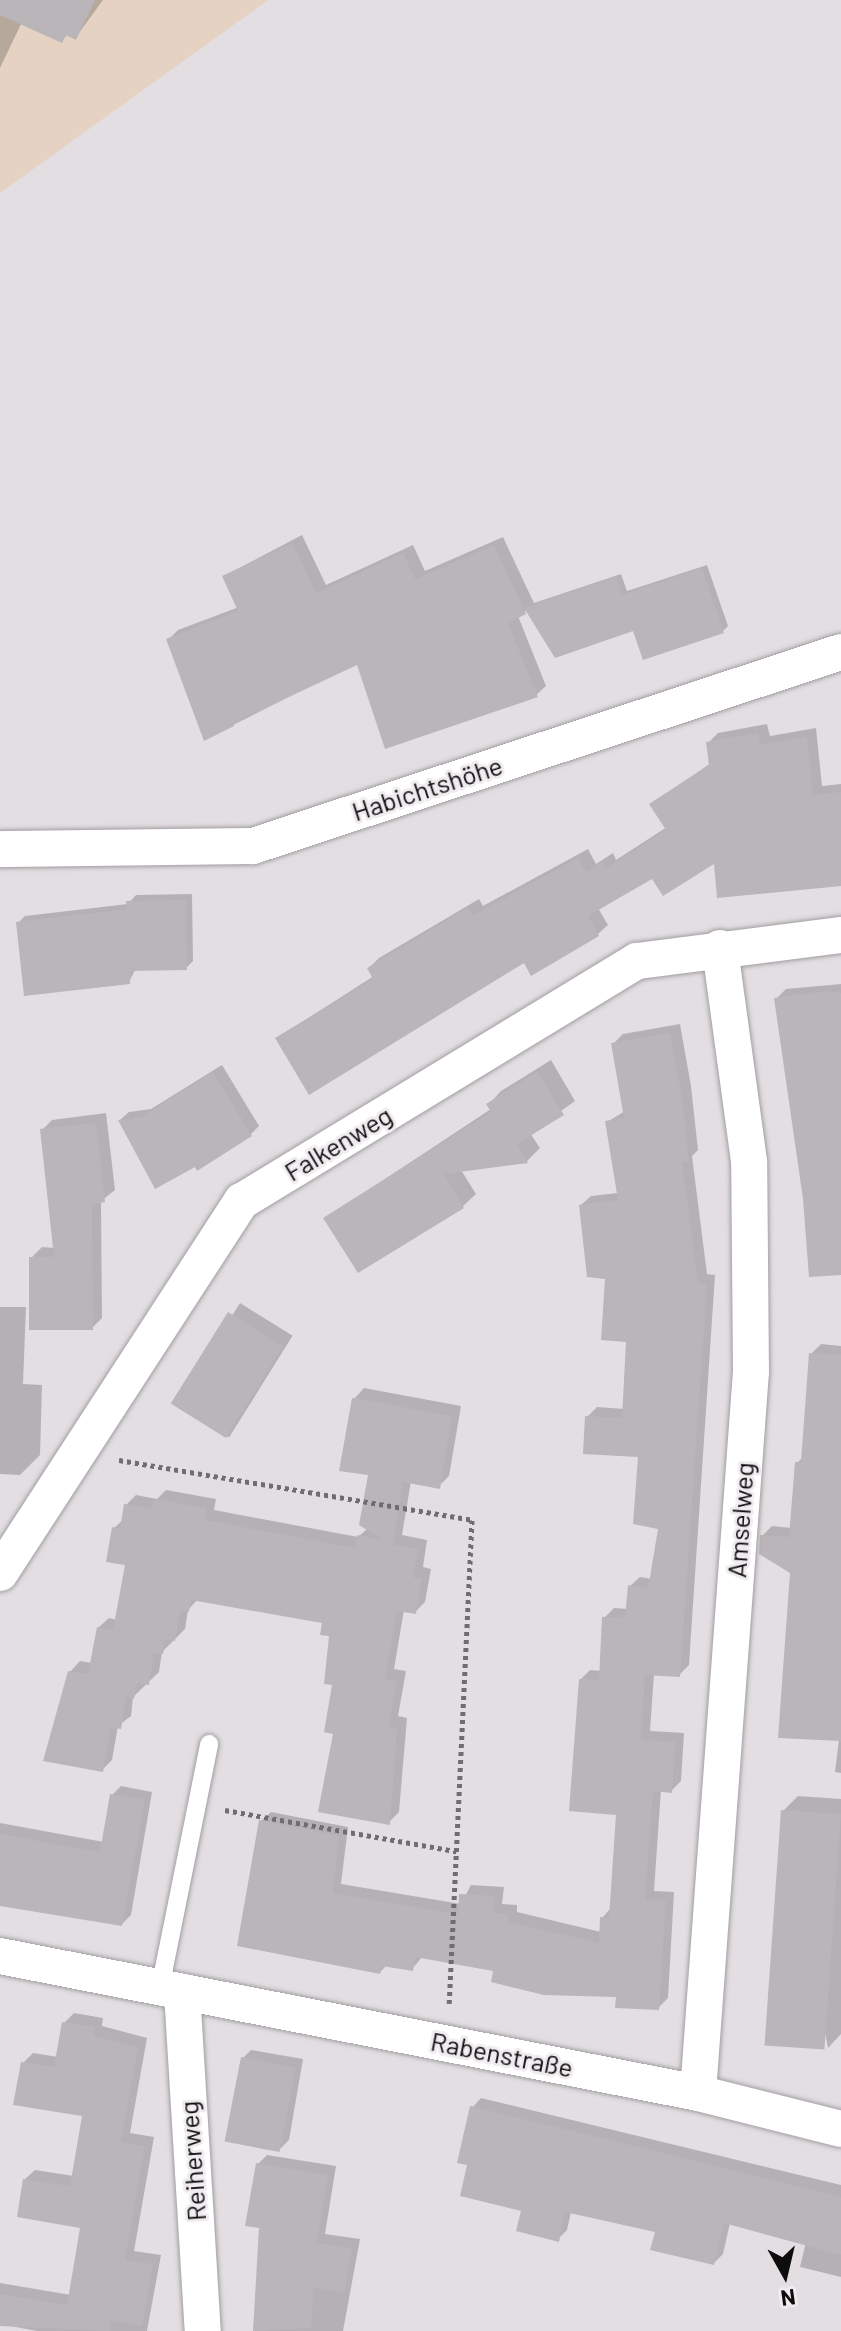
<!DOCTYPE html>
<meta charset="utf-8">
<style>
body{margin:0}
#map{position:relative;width:841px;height:2331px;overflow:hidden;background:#e2dee2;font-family:Barlow,sans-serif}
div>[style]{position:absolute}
.commercial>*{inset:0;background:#e5d2c3}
.shadow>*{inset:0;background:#0003;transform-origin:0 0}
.building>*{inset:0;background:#b9b5b9;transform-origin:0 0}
.path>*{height:5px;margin-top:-2.5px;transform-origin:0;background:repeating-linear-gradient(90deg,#706d70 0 4px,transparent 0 8px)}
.roads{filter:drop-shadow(0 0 2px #a19ea1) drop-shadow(0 0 2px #a19ea1)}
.lane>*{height:18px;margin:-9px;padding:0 9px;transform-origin:9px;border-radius:9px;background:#fff}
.street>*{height:36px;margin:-18px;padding:0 18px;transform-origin:18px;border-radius:18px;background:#fff}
span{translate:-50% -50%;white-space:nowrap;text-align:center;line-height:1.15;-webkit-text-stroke:6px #efebef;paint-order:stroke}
.street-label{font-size:26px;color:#0e0d0e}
.north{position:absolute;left:745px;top:2235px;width:80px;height:80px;-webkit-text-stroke:6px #efebef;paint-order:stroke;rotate:172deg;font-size:22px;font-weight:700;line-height:32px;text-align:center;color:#0e0d0e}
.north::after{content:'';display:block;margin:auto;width:28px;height:36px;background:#0e0d0e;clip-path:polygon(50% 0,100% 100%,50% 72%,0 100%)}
</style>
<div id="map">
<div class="commercial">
<div style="clip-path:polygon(0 0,268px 0,0 193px)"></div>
</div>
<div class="shadow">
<div style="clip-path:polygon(0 0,103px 0,76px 37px,68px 34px,61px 41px,22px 22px,0 68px)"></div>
<div style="clip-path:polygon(302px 535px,326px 585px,413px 545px,425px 571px,503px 537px,534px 603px,621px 574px,627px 591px,707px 565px,728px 626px,723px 631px,527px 610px,518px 616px,546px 686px,536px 695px,358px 662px,233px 725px,168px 640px,178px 630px,239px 607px,224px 576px)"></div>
<div style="clip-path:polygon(767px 724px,770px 736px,816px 728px,822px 786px,841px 784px,841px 885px,715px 860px,652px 876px,598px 908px,608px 925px,598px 934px,532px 973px,524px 960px,277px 1038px,374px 976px,369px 968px,379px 958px,479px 899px,483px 906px,588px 849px,596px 864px,613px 853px,616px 860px,667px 827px,652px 804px,711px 763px,708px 743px,718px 733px)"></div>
<div style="clip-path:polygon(192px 894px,193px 961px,186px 968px,136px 968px,129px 982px,18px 923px,25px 916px,128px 904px,136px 895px)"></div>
<div style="clip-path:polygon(841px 984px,841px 1273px,805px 1199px,776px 999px,786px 989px)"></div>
<div style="clip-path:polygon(680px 1024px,691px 1086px,698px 1150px,692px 1156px,707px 1274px,715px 1275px,689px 1665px,679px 1675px,654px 1674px,650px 1731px,684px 1733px,681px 1781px,671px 1791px,661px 1790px,654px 1891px,674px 1892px,668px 1998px,658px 2008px,618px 1995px,423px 1956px,412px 1969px,387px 1965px,380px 1972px,261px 1821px,271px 1812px,348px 1827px,341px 1884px,461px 1904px,471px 1885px,504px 1887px,502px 1904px,517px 1905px,517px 1912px,601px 1932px,602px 1918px,611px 1908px,618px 1813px,581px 1679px,590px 1670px,601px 1671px,604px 1618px,614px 1608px,628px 1609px,630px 1586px,640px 1577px,652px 1579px,661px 1528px,640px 1455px,587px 1417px,597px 1407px,625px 1409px,628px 1340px,581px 1205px,591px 1196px,618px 1193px,607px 1122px,625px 1111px,613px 1044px,623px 1034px)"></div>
<div style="clip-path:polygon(551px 1060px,575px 1101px,530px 1133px,540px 1148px,527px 1161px,461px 1170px,476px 1194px,463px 1206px,359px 1271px,326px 1218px,491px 1109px,489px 1104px,501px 1091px)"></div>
<div style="clip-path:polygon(222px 1065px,259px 1126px,251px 1134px,120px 1120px,129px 1112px,151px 1109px)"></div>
<div style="clip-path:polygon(106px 1113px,115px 1190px,101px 1201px,102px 1318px,92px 1328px,31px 1258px,42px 1247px,55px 1248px,42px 1130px,52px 1120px)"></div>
<div style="left:240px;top:1303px;width:62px;height:120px;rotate:32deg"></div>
<div style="clip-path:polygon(0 1307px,26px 1307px,23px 1384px,42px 1385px,40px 1455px,20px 1475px,0 1474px)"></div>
<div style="clip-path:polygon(821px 1344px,841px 1346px,841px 1773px,835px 1772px,839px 1739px,792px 1572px,762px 1536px,772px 1526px,792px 1528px,797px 1463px,804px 1456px,811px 1354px)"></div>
<div style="clip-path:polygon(364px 1388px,461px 1406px,449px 1476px,439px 1486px,411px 1481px,402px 1535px,427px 1540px,423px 1567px,431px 1569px,425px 1602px,415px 1612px,404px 1610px,394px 1669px,406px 1671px,398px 1716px,407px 1718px,399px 1812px,389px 1822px,335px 1732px,331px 1634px,324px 1622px,198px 1599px,188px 1610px,185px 1629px,162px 1652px,159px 1672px,133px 1697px,131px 1716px,118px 1726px,112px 1760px,102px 1770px,70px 1672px,80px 1661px,92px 1663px,98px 1628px,109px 1618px,117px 1620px,127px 1564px,114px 1528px,124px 1519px,126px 1505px,136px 1495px,157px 1499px,166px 1490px,216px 1499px,214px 1510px,358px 1537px,368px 1528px,370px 1474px,354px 1399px)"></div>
<div style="clip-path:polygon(121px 1786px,152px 1792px,131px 1915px,122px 1924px,0 1903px,0 1823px,104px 1842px,112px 1795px)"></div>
<div style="clip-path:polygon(798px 1796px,841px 1799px,841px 2034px,828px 2048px,783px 1811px)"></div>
<div style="clip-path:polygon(74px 2013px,103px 2018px,102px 2026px,147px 2038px,130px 2133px,154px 2137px,134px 2251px,161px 2255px,147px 2331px,37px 2331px,0 2324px,0 2283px,71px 2295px,82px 2226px,25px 2179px,35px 2170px,74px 2176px,84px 2114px,23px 2063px,33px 2053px,58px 2057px,64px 2023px)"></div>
<div style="clip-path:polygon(251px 2050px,303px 2059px,289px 2140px,280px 2149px,243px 2058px)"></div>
<div style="clip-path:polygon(481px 2098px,841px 2185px,841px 2277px,800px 2267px,806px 2242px,730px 2223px,723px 2254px,714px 2263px,657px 2230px,571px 2212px,567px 2230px,558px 2239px,469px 2164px,472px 2108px)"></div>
<div style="clip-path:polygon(267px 2155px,336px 2166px,325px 2234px,360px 2239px,343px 2331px,255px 2331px,261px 2227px,258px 2164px)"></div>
</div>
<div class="building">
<div style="clip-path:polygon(0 0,95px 0,76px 40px,66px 35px,62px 43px,0 15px)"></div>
<div style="clip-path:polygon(293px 543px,316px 593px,403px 553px,415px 579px,494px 545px,526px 614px,508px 623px,538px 697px,385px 749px,357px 665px,233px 723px,234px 726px,204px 741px,166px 639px,238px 611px,222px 576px)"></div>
<div style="clip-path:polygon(702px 568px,724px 633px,643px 660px,633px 631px,555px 658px,524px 608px,616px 577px,622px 595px)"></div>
<div style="clip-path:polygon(758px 733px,760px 745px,807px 737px,813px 795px,841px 792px,841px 886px,717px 898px,714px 864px,663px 896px,652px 879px,588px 916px,599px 936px,531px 976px,524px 963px,309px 1095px,275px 1038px,373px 979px,367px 968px,468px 907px,473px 915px,578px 858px,586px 872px,603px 861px,606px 868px,666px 830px,649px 804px,709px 765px,706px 742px)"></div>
<div style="clip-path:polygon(186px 900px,187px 970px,130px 971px,130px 984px,24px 996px,16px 922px,127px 909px,126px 901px)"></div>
<div style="clip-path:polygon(826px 991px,841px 993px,841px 1275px,809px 1277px,803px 1199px,774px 998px)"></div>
<div style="clip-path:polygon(670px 1033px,682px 1097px,689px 1162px,682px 1162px,698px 1283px,707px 1284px,680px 1677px,645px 1675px,641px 1740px,675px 1742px,672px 1793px,653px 1791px,645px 1900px,666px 1901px,659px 2010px,615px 2008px,616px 1997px,544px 1995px,491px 1982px,493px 1971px,415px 1957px,413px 1971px,382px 1966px,380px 1974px,237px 1946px,259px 1820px,339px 1836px,333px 1893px,458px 1914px,459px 1894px,495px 1896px,493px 1913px,508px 1914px,508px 1922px,599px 1943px,600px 1917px,609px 1918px,616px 1815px,569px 1811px,579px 1679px,599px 1680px,602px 1617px,625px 1618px,628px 1585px,648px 1589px,658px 1529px,633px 1524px,638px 1457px,583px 1454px,585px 1416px,622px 1418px,626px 1342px,601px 1340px,605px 1279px,587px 1277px,579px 1205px,618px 1200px,605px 1121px,624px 1118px,611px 1043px)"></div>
<div style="clip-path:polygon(213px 1072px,252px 1136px,197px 1171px,195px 1167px,155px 1189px,118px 1120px,141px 1117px)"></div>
<div style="clip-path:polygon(537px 1072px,564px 1115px,517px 1144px,528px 1163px,444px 1174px,464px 1208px,358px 1273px,323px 1218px,491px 1112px,486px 1104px)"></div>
<div style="clip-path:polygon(96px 1123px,105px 1202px,92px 1204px,93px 1330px,29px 1330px,29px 1257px,54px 1257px,40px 1129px)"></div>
<div style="left:228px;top:1312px;width:65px;height:108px;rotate:32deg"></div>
<div style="clip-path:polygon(809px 1353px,841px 1355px,841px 1741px,778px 1738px,790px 1573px,759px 1554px,760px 1535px,789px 1537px,795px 1462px,801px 1462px)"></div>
<div style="clip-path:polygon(352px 1398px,452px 1416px,440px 1489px,403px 1482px,393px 1545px,418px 1549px,413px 1577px,422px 1579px,416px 1614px,397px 1611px,385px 1679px,397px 1681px,389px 1726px,397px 1728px,390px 1825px,318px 1812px,333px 1734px,324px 1732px,332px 1685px,324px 1684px,329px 1636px,320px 1635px,322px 1623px,191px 1600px,189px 1612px,180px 1610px,175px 1641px,165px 1640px,163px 1654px,154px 1653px,149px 1685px,137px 1683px,134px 1699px,126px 1697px,121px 1729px,111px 1727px,103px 1772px,43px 1761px,68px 1671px,88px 1674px,97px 1627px,113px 1630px,125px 1565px,106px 1562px,112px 1527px,120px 1529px,124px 1504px,151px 1509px,154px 1499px,207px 1508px,205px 1520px,355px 1548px,357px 1535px,383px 1540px,359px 1525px,368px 1475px,339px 1471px)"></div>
<div style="clip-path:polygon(110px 1794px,145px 1800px,122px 1926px,0 1906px,0 1834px,100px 1852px)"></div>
<div style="left:781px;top:1810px;width:60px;height:236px;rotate:4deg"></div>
<div style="clip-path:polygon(62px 2022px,95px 2027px,94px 2036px,138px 2047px,121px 2142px,145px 2146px,125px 2260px,153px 2264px,142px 2326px,111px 2320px,110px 2331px,0 2326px,0 2294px,67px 2305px,80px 2228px,17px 2217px,23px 2179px,70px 2186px,82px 2116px,13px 2105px,21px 2062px,54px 2067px)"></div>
<div style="left:241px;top:2057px;width:56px;height:86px;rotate:11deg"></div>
<div style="clip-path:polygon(470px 2106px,841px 2197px,841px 2255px,724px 2223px,714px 2265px,650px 2250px,655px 2232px,565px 2212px,559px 2242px,516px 2231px,521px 2211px,460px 2196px,467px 2165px,457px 2163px)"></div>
<div style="clip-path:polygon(256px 2163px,328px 2175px,317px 2243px,352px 2248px,344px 2293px,314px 2287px,311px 2328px,253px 2331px,259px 2228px,245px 2226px)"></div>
</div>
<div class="path">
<div style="left:119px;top:1460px;width:358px;rotate:9.6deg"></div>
<div style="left:472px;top:1520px;width:484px;rotate:92.7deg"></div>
<div style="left:225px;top:1810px;width:235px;rotate:10.1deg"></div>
</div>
<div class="roads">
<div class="lane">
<div style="left:160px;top:1988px;width:249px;rotate:-78.6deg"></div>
</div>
<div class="street">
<div style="left:0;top:849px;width:253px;rotate:-0.7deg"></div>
<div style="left:253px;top:846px;width:619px;rotate:-18.26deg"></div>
<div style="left:0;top:1573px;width:444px;rotate:-57deg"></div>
<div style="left:242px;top:1201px;width:462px;rotate:-31.3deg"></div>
<div style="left:637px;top:961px;width:206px;rotate:-7.3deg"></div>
<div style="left:0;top:1956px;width:711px;rotate:11.1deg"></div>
<div style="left:698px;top:2093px;width:147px;rotate:14.1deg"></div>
<div style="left:182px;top:1992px;width:340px;rotate:86.5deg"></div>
<div style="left:698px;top:2093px;width:723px;rotate:-85.8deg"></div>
<div style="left:751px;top:1372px;width:211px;rotate:-90.5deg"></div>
<div style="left:749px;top:1161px;width:215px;rotate:-97.8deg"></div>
</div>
</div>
<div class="street-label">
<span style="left:427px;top:788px;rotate:-18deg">Habichtshöhe</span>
<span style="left:338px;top:1143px;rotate:-31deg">Falkenweg</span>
<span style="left:740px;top:1520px;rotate:-86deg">Amselweg</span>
<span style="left:502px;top:2054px;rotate:11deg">Rabenstraße</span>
<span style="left:192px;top:2161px;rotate:-94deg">Reiherweg</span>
</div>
<div class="north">N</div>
</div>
